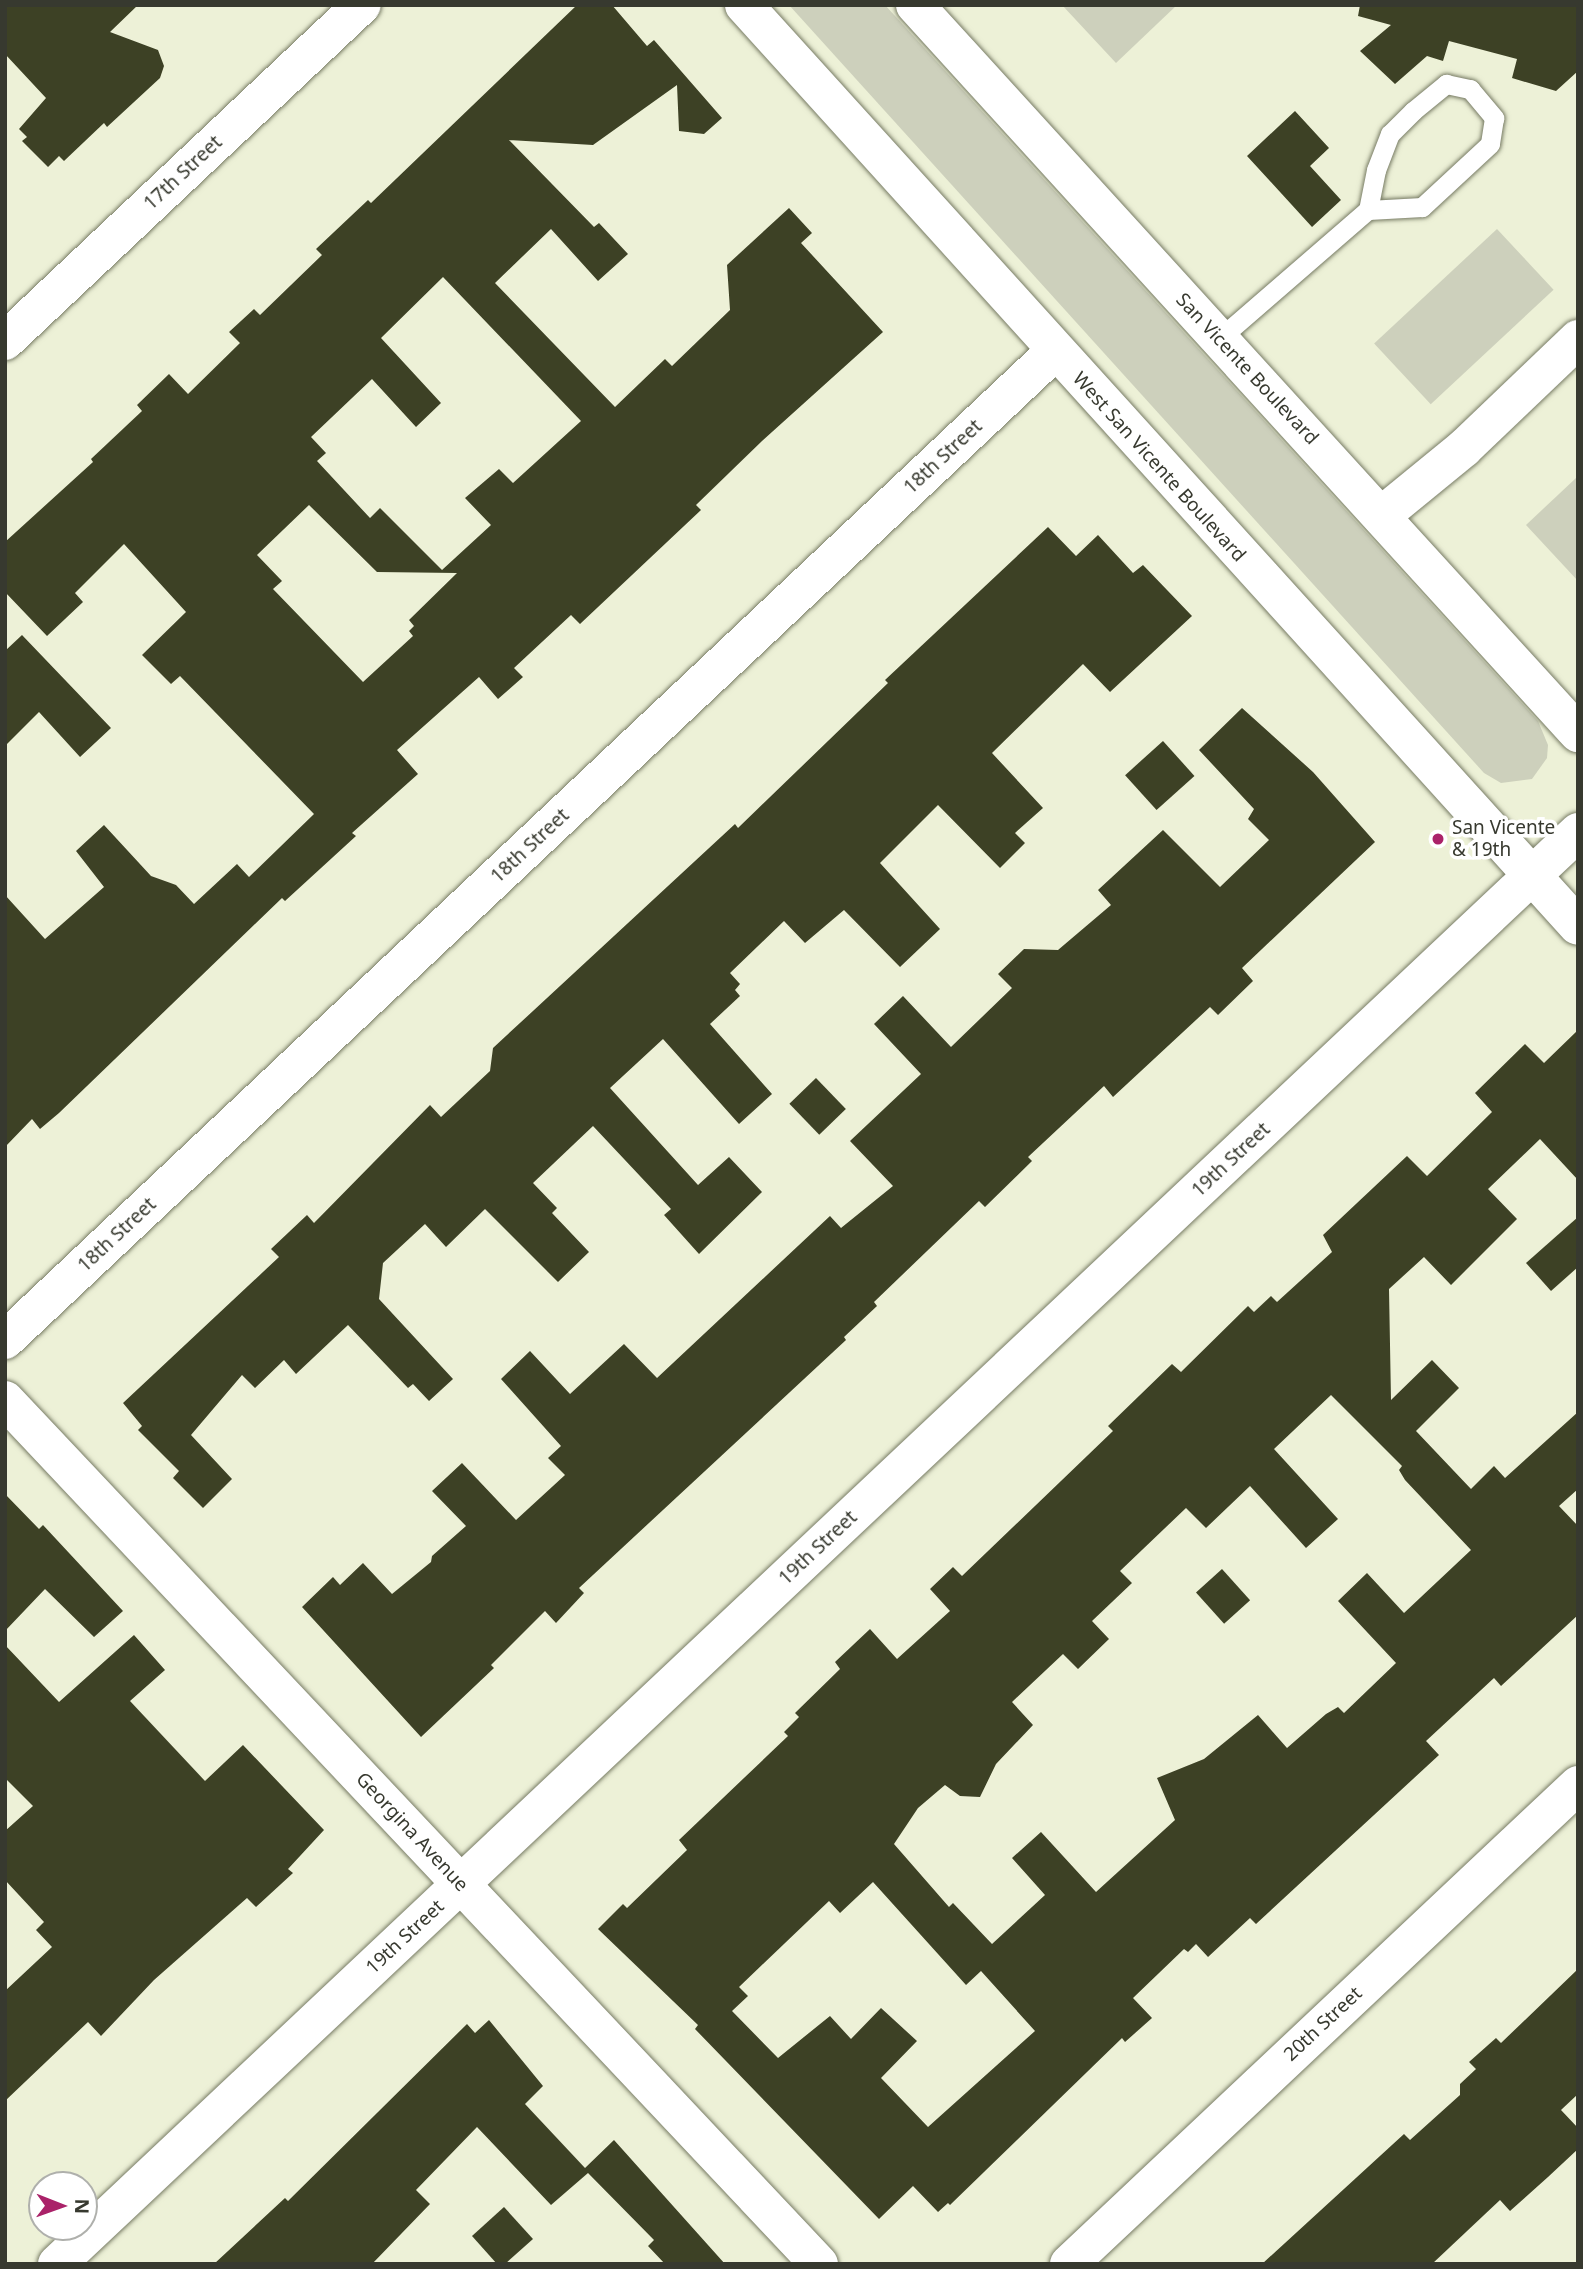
<!DOCTYPE html>
<style>
body{margin:0}
#map{position:relative;width:1583px;height:2269px;overflow:hidden;background:#edf1d7;font-family:"Noto Sans",sans-serif}
div>[style]{position:absolute}
.green>*{inset:0;background:#cdd0bc;transform-origin:0 0}
.building>*{inset:0;background:#3d4125;transform-origin:0 0}
.roads{filter:drop-shadow(0 0 2px #777b64) drop-shadow(0 0 2px #777b64)}
.lane>*{height:19px;margin:-9.5px;padding:0 9.5px;transform-origin:9.5px;border-radius:9.5px;background:#fff}
.street>*{height:38px;margin:-19px;padding:0 19px;transform-origin:19px;border-radius:19px;background:#fff}
.secondary>*{height:38px;margin:-19px;padding:0 19px;transform-origin:19px;border-radius:19px;background:#fff}
.dots>*{width:19px;height:19px;translate:-50% -50%;box-sizing:border-box;border:4px solid #fff;border-radius:50%}
span{translate:-50% -50%;white-space:nowrap;text-align:center;line-height:1.15;-webkit-text-stroke:7px #fff;paint-order:stroke}
.street-label{font-size:19px;color:#37392f}
.poi-label{font-size:19px;color:#37392f}
.left{translate:0 -50%;text-align:left}
.frame{position:absolute;inset:0;border:7px solid #37392f;pointer-events:none}
.north{position:absolute;left:28px;top:2171px;width:70px;height:70px;box-sizing:border-box;background:#fff;border:2px solid #afb0ac;border-radius:50%;rotate:91deg;font-size:19px;font-weight:700;line-height:28px;text-align:center;color:#37392f}
.north::after{content:'';display:block;margin:auto;width:24px;height:32px;background:#aa2269;clip-path:polygon(50% 0,100% 100%,50% 72%,0 100%)}
</style>
<div id="map">
<div class="green">
<div style="clip-path:polygon(789px 5px,885px 5px,1538px 721px,1548px 745px,1547px 758px,1532px 779px,1501px 783px,1484px 773px)"></div>
<div style="clip-path:polygon(1062px 5px,1177px 5px,1116px 63px)"></div>
<div style="left:1497px;top:229px;width:83px;height:168px;rotate:47deg"></div>
<div style="clip-path:polygon(1576px 478px,1578px 480px,1578px 581px,1526px 525px)"></div>
</div>
<div class="building">
<div style="clip-path:polygon(5px 5px,138px 5px,110px 32px,158px 50px,164px 66px,160px 78px,107px 127px,104px 123px,64px 161px,59px 156px,48px 167px,22px 141px,27px 137px,19px 129px,46px 98px,5px 54px)"></div>
<div style="clip-path:polygon(evenodd,577px 5px,612px 5px,647px 46px,654px 40px,722px 118px,704px 134px,679px 131px,677px 85px,593px 145px,509px 140px,594px 227px,599px 223px,628px 254px,598px 281px,551px 229px,495px 283px,615px 407px,665px 359px,672px 366px,730px 310px,727px 265px,789px 208px,812px 233px,801px 243px,883px 332px,762px 441px,696px 505px,701px 510px,580px 624px,571px 615px,514px 668px,523px 677px,498px 699px,479px 677px,397px 750px,418px 774px,352px 833px,356px 836px,285px 901px,282px 898px,59px 1113px,40px 1129px,32px 1119px,5px 1147px,5px 895px,45px 939px,104px 887px,76px 851px,104px 825px,151px 876px,176px 885px,194px 904px,237px 864px,249px 877px,314px 814px,180px 676px,171px 684px,142px 655px,186px 612px,124px 544px,75px 593px,83px 602px,47px 636px,5px 592px,5px 542px,93px 462px,91px 459px,142px 411px,137px 405px,169px 374px,188px 394px,240px 343px,229px 332px,254px 309px,260px 315px,322px 255px,316px 249px,368px 200px,371px 203px,577px 5px,443px 277px,581px 421px,513px 483px,499px 469px,465px 498px,491px 525px,442px 570px,380px 508px,370px 518px,317px 461px,326px 453px,311px 437px,372px 379px,416px 427px,441px 403px,381px 338px,443px 277px,577px 5px,309px 505px,377px 572px,457px 573px,409px 620px,414px 626px,409px 631px,413px 636px,363px 682px,273px 589px,282px 581px,257px 555px,309px 505px)"></div>
<div style="clip-path:polygon(1360px 5px,1578px 5px,1578px 71px,1556px 91px,1512px 78px,1517px 59px,1449px 41px,1443px 61px,1427px 56px,1395px 84px,1360px 51px,1391px 25px,1358px 16px)"></div>
<div style="clip-path:polygon(1295px 111px,1329px 148px,1310px 166px,1341px 200px,1312px 227px,1247px 156px)"></div>
<div style="clip-path:polygon(1048px 527px,1076px 556px,1098px 535px,1133px 573px,1143px 565px,1192px 616px,1110px 692px,1083px 664px,992px 753px,1043px 808px,1015px 833px,1025px 843px,1000px 868px,938px 805px,880px 863px,940px 929px,900px 967px,844px 910px,805px 943px,784px 921px,730px 973px,740px 984px,735px 990px,740px 996px,710px 1024px,772px 1094px,739px 1124px,663px 1039px,610px 1088px,698px 1185px,729px 1157px,762px 1192px,699px 1254px,664px 1215px,671px 1209px,593px 1126px,533px 1183px,557px 1208px,552px 1213px,589px 1252px,558px 1282px,485px 1209px,446px 1247px,425px 1224px,383px 1263px,379px 1299px,453px 1379px,429px 1401px,413px 1384px,408px 1388px,348px 1325px,296px 1374px,284px 1360px,255px 1388px,242px 1375px,191px 1435px,232px 1479px,203px 1508px,173px 1478px,179px 1471px,138px 1430px,142px 1426px,123px 1403px,279px 1257px,271px 1249px,307px 1215px,314px 1223px,430px 1105px,441px 1117px,490px 1071px,493px 1048px,735px 824px,738px 828px,888px 683px,885px 680px)"></div>
<div style="clip-path:polygon(22px 635px,111px 728px,80px 757px,39px 712px,5px 746px,5px 651px)"></div>
<div style="clip-path:polygon(1242px 708px,1313px 772px,1375px 842px,1242px 968px,1253px 981px,1218px 1015px,1210px 1007px,1113px 1097px,1104px 1086px,1028px 1157px,1032px 1161px,985px 1207px,979px 1201px,874px 1302px,877px 1306px,844px 1337px,846px 1340px,579px 1588px,584px 1593px,556px 1623px,545px 1611px,491px 1665px,494px 1668px,421px 1737px,302px 1607px,333px 1577px,340px 1585px,363px 1563px,392px 1594px,431px 1562px,432px 1556px,466px 1526px,432px 1491px,462px 1463px,516px 1520px,565px 1475px,548px 1458px,561px 1446px,501px 1379px,530px 1351px,570px 1394px,624px 1344px,657px 1378px,830px 1216px,841px 1228px,893px 1186px,850px 1141px,921px 1074px,874px 1024px,903px 996px,951px 1047px,1012px 988px,998px 974px,1024px 949px,1058px 950px,1111px 905px,1098px 890px,1163px 830px,1220px 887px,1269px 840px,1248px 819px,1254px 809px,1199px 750px)"></div>
<div style="left:1163px;top:741px;width:47px;height:51px;rotate:48deg"></div>
<div style="clip-path:polygon(evenodd,1578px 1030px,1578px 1180px,1540px 1139px,1488px 1189px,1517px 1219px,1451px 1285px,1424px 1257px,1389px 1289px,1391px 1400px,1432px 1360px,1459px 1388px,1416px 1431px,1471px 1489px,1494px 1466px,1505px 1478px,1578px 1412px,1578px 1489px,1559px 1506px,1578px 1526px,1578px 1615px,1501px 1686px,1494px 1678px,1426px 1741px,1439px 1755px,1256px 1924px,1250px 1918px,1208px 1957px,1196px 1944px,1188px 1952px,1184px 1949px,1133px 1998px,1152px 2018px,1125px 2042px,1122px 2038px,950px 2205px,948px 2203px,938px 2212px,913px 2186px,879px 2219px,695px 2029px,698px 2025px,598px 1929px,623px 1904px,627px 1908px,687px 1850px,679px 1840px,788px 1736px,784px 1732px,799px 1717px,795px 1713px,840px 1669px,835px 1662px,870px 1629px,897px 1659px,950px 1611px,930px 1589px,953px 1567px,962px 1576px,1113px 1431px,1108px 1426px,1172px 1364px,1181px 1372px,1248px 1306px,1254px 1312px,1271px 1296px,1277px 1302px,1332px 1252px,1323px 1235px,1407px 1156px,1427px 1176px,1492px 1112px,1475px 1093px,1525px 1044px,1544px 1063px,1578px 1030px,1331px 1395px,1402px 1466px,1399px 1470px,1405px 1480px,1471px 1550px,1404px 1613px,1367px 1573px,1338px 1601px,1396px 1663px,1344px 1713px,1338px 1707px,1326px 1714px,1287px 1748px,1258px 1715px,1204px 1759px,1157px 1778px,1175px 1820px,1096px 1892px,1041px 1832px,1012px 1858px,1045px 1895px,992px 1944px,953px 1903px,949px 1907px,894px 1844px,918px 1808px,945px 1785px,960px 1796px,980px 1797px,996px 1764px,1033px 1725px,1012px 1702px,1063px 1654px,1078px 1669px,1109px 1639px,1092px 1621px,1132px 1583px,1120px 1571px,1186px 1508px,1206px 1528px,1250px 1486px,1306px 1548px,1338px 1519px,1274px 1449px,1331px 1395px,1578px 1030px,873px 1882px,966px 1985px,981px 1971px,1035px 2031px,928px 2127px,881px 2078px,917px 2041px,881px 2008px,851px 2039px,830px 2016px,778px 2058px,732px 2011px,748px 1996px,739px 1987px,829px 1901px,840px 1913px,873px 1882px)"></div>
<div style="left:816px;top:1078px;width:43px;height:37px;rotate:46deg"></div>
<div style="clip-path:polygon(1578px 1217px,1578px 1267px,1551px 1291px,1526px 1263px)"></div>
<div style="clip-path:polygon(5px 1494px,39px 1529px,43px 1525px,123px 1611px,94px 1637px,45px 1589px,5px 1631px)"></div>
<div style="left:1222px;top:1569px;width:42px;height:35px;rotate:48deg"></div>
<div style="clip-path:polygon(134px 1635px,165px 1670px,130px 1701px,205px 1781px,243px 1745px,324px 1830px,288px 1869px,293px 1873px,256px 1907px,247px 1898px,154px 1980px,101px 2036px,88px 2022px,5px 2101px,5px 1991px,52px 1947px,36px 1930px,44px 1922px,5px 1880px,5px 1831px,33px 1806px,5px 1778px,5px 1645px,59px 1702px)"></div>
<div style="clip-path:polygon(1578px 1969px,1578px 2094px,1561px 2110px,1578px 2128px,1578px 2149px,1548px 2177px,1510px 2211px,1500px 2200px,1432px 2264px,1262px 2264px,1404px 2134px,1410px 2140px,1460px 2095px,1460px 2084px,1476px 2069px,1469px 2062px,1496px 2038px,1501px 2043px)"></div>
<div style="clip-path:polygon(489px 2020px,543px 2086px,525px 2104px,585px 2168px,614px 2140px,725px 2264px,665px 2264px,648px 2246px,654px 2240px,588px 2173px,551px 2205px,477px 2127px,416px 2190px,430px 2204px,372px 2264px,214px 2264px,285px 2198px,288px 2201px,467px 2024px,475px 2033px)"></div>
<div style="clip-path:polygon(504px 2207px,533px 2239px,505px 2264px,497px 2264px,472px 2236px)"></div>
</div>
<div class="roads">
<div class="lane">
<div style="left:1220px;top:338px;width:196px;rotate:-40.9deg"></div>
<div style="left:1368px;top:210px;width:41px;rotate:-78.7deg"></div>
<div style="left:1376px;top:170px;width:39px;rotate:-69deg"></div>
<div style="left:1390px;top:134px;width:33px;rotate:-45deg"></div>
<div style="left:1413px;top:111px;width:43px;rotate:-39.3deg"></div>
<div style="left:1446px;top:84px;width:25px;rotate:12deg"></div>
<div style="left:1470px;top:89px;width:38px;rotate:50deg"></div>
<div style="left:1494px;top:118px;width:26px;rotate:99deg"></div>
<div style="left:1490px;top:144px;width:93px;rotate:137.2deg"></div>
<div style="left:1422px;top:207px;width:54px;rotate:176.8deg"></div>
</div>
<div class="street">
<div style="left:1381px;top:516px;width:107px;rotate:-39.3deg"></div>
<div style="left:1464px;top:448px;width:158px;rotate:-43.7deg"></div>
<div style="left:5px;top:1340px;width:1441px;rotate:-43.28deg"></div>
<div style="left:5px;top:1400px;width:1187px;rotate:46.71deg"></div>
<div style="left:57px;top:2264px;width:2089px;rotate:-43.27deg"></div>
<div style="left:1069px;top:2264px;width:699px;rotate:-43.26deg"></div>
</div>
<div class="secondary">
<div style="left:744px;top:5px;width:1242px;rotate:47.84deg"></div>
<div style="left:915px;top:5px;width:985px;rotate:47.68deg"></div>
<div style="left:5px;top:341px;width:490px;rotate:-43.3deg"></div>
</div>
</div>
<div class="dots">
<div style="left:1438px;top:839px;background:#aa2269"></div>
</div>
<div class="street-label">
<span style="left:183px;top:173px;rotate:-43deg">17th Street</span>
<span style="left:1247px;top:369px;rotate:47deg">San Vicente Boulevard</span>
<span style="left:943px;top:457px;rotate:-43deg">18th Street</span>
<span style="left:1159px;top:467px;rotate:48deg">West San Vicente Boulevard</span>
<span style="left:530px;top:846px;rotate:-43deg">18th Street</span>
<span style="left:1231px;top:1160px;rotate:-43deg">19th Street</span>
<span style="left:117px;top:1235px;rotate:-43deg">18th Street</span>
<span style="left:818px;top:1548px;rotate:-43deg">19th Street</span>
<span style="left:412px;top:1832px;rotate:47deg">Georgina Avenue</span>
<span style="left:405px;top:1937px;rotate:-43deg">19th Street</span>
<span style="left:1323px;top:2024px;rotate:-43deg">20th Street</span>
</div>
<div class="poi-label">
<span class="left" style="left:1452px;top:839px">San Vicente<br>&amp; 19th</span>
</div>
<div class="frame"></div>
<div class="north">N</div>
</div>
